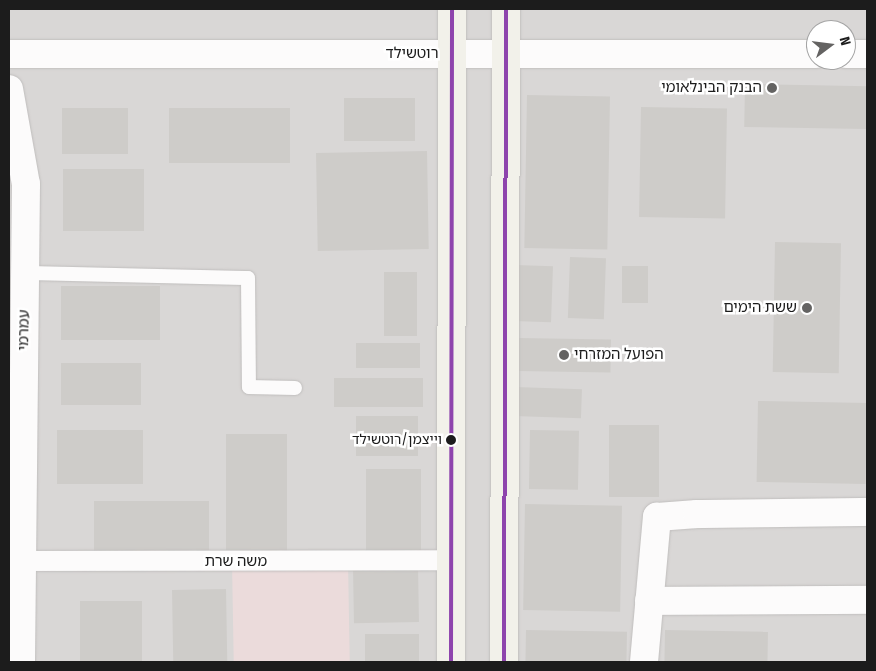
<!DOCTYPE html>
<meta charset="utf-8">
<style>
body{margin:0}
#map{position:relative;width:876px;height:671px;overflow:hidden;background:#eae7e4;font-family:"Fira Sans Condensed","Noto Sans Hebrew",sans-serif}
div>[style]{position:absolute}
.residential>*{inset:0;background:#d9d7d6}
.commercial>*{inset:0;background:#ebdbdb;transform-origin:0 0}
.building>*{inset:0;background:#ceccc9;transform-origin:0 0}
.roads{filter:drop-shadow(0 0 1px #c0bebd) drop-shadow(0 0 1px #c0bebd)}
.service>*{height:14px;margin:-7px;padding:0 7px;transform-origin:7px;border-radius:7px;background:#fcfbfb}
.pedestrian>*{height:20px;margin:-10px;padding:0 10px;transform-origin:10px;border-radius:10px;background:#fcfbfb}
.minor>*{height:28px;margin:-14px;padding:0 14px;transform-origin:14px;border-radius:14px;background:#fcfbfb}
.tertiary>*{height:28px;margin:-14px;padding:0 14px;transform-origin:14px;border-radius:14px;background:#fcfbfb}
.secondary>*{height:28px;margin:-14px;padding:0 14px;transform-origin:14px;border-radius:14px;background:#f2f1ea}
.bus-1>*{height:4px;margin:-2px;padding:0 2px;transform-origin:2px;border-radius:2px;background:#8e44ad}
.dots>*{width:14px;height:14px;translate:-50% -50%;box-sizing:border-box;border:2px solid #fff;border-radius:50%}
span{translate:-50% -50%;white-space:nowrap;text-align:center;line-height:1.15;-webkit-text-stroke:5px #fff;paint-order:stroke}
.bus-label{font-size:14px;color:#1c1c1c}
.right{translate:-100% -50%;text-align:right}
.street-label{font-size:15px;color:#1c1c1c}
.poi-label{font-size:15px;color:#1c1c1c}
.left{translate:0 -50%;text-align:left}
.frame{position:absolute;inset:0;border:10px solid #1c1c1c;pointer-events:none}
.north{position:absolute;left:806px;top:20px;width:50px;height:50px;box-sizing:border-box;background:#fff;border:1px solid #a4a4a4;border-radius:50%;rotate:75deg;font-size:14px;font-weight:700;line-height:20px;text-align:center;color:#1c1c1c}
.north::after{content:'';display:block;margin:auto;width:18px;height:22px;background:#646362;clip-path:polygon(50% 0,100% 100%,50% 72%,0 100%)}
</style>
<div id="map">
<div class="residential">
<div style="clip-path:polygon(evenodd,9px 9px,867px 9px,867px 662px,9px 662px,9px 9px,816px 30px,846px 30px,846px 60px,816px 60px,816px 30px)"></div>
</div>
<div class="commercial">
<div style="left:348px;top:561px;width:101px;height:116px;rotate:89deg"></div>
</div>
<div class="building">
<div style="left:745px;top:84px;width:122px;height:43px;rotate:1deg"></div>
<div style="left:527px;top:95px;width:83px;height:153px;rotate:1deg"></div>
<div style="left:344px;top:98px;width:71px;height:43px"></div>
<div style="left:641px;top:107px;width:86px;height:110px;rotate:1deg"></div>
<div style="left:62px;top:108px;width:66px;height:46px"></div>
<div style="left:169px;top:108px;width:121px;height:55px"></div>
<div style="left:427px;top:151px;width:98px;height:111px;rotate:89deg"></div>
<div style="left:144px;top:169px;width:62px;height:81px;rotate:90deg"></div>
<div style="left:775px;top:242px;width:66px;height:130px;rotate:1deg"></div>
<div style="left:570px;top:257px;width:36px;height:61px;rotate:2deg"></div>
<div style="left:515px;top:265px;width:38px;height:56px;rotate:2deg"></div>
<div style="left:622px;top:266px;width:26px;height:37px"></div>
<div style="left:384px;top:272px;width:33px;height:64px"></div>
<div style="left:160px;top:286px;width:54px;height:99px;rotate:90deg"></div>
<div style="left:518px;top:338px;width:93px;height:33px;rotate:1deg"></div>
<div style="left:356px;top:343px;width:64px;height:25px"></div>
<div style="left:61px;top:363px;width:80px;height:42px"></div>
<div style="left:334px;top:378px;width:89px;height:29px"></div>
<div style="left:515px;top:387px;width:67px;height:29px;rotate:2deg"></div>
<div style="left:758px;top:401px;width:109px;height:81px;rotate:1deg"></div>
<div style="left:356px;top:416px;width:62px;height:40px"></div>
<div style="left:609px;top:425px;width:50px;height:72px"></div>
<div style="left:143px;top:430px;width:54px;height:86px;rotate:90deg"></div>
<div style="left:530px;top:430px;width:49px;height:59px;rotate:1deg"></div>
<div style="left:287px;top:434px;width:123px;height:61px;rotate:90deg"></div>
<div style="left:366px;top:469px;width:55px;height:84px"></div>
<div style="left:94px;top:501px;width:115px;height:50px"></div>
<div style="left:525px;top:504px;width:97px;height:106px;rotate:1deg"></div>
<div style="left:418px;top:566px;width:56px;height:65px;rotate:89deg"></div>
<div style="left:226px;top:589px;width:73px;height:54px;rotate:89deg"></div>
<div style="left:80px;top:601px;width:62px;height:61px"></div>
<div style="left:526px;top:630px;width:101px;height:32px;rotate:1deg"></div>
<div style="left:665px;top:630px;width:103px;height:32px;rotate:1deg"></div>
<div style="left:365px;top:634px;width:54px;height:28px"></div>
</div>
<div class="roads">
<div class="service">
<div style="left:25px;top:273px;width:223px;rotate:1.3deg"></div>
<div style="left:248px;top:278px;width:109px;rotate:89.5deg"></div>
<div style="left:249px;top:387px;width:46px;rotate:1.2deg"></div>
</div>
<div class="pedestrian">
<div style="left:21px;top:561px;width:431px;rotate:-0.1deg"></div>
</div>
<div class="minor">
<div style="left:9px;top:89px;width:97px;rotate:79.9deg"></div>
<div style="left:26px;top:184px;width:478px;rotate:90.6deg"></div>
<div style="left:649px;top:601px;width:218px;rotate:-0.3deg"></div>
<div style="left:644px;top:662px;width:146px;rotate:-84.9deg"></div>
<div style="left:657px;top:517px;width:40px;rotate:-4.3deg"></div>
<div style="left:697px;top:514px;width:170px;rotate:-0.7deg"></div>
</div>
<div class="tertiary">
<div style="left:9px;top:54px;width:807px"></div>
<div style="left:846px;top:54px;width:21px"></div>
</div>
<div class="secondary">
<div style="left:451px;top:662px;width:653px;rotate:-89.91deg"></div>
<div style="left:504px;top:662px;width:653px;rotate:-89.82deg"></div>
</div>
</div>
<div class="bus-1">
<div style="left:451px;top:662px;width:653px;rotate:-89.91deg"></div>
<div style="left:504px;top:662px;width:653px;rotate:-89.82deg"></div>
</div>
<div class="dots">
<div style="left:772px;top:88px;background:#646362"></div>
<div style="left:807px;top:308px;background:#646362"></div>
<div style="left:564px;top:355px;background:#646362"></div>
<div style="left:451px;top:440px;background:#1c1c1c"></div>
</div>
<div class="bus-label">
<span class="right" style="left:442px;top:440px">וייצמן/רוטשילד</span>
</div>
<div class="street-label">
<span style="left:412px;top:54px">רוטשילד</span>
<span style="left:24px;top:330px;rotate:-89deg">עמרמי</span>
<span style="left:236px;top:562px">משה שרת</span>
</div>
<div class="poi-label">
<span class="right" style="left:762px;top:88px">הבנק הבינלאומי</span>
<span class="right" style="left:797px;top:308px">ששת הימים</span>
<span class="left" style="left:574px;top:355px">הפועל המזרחי</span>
</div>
<div class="frame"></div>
<div class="north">N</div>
</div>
